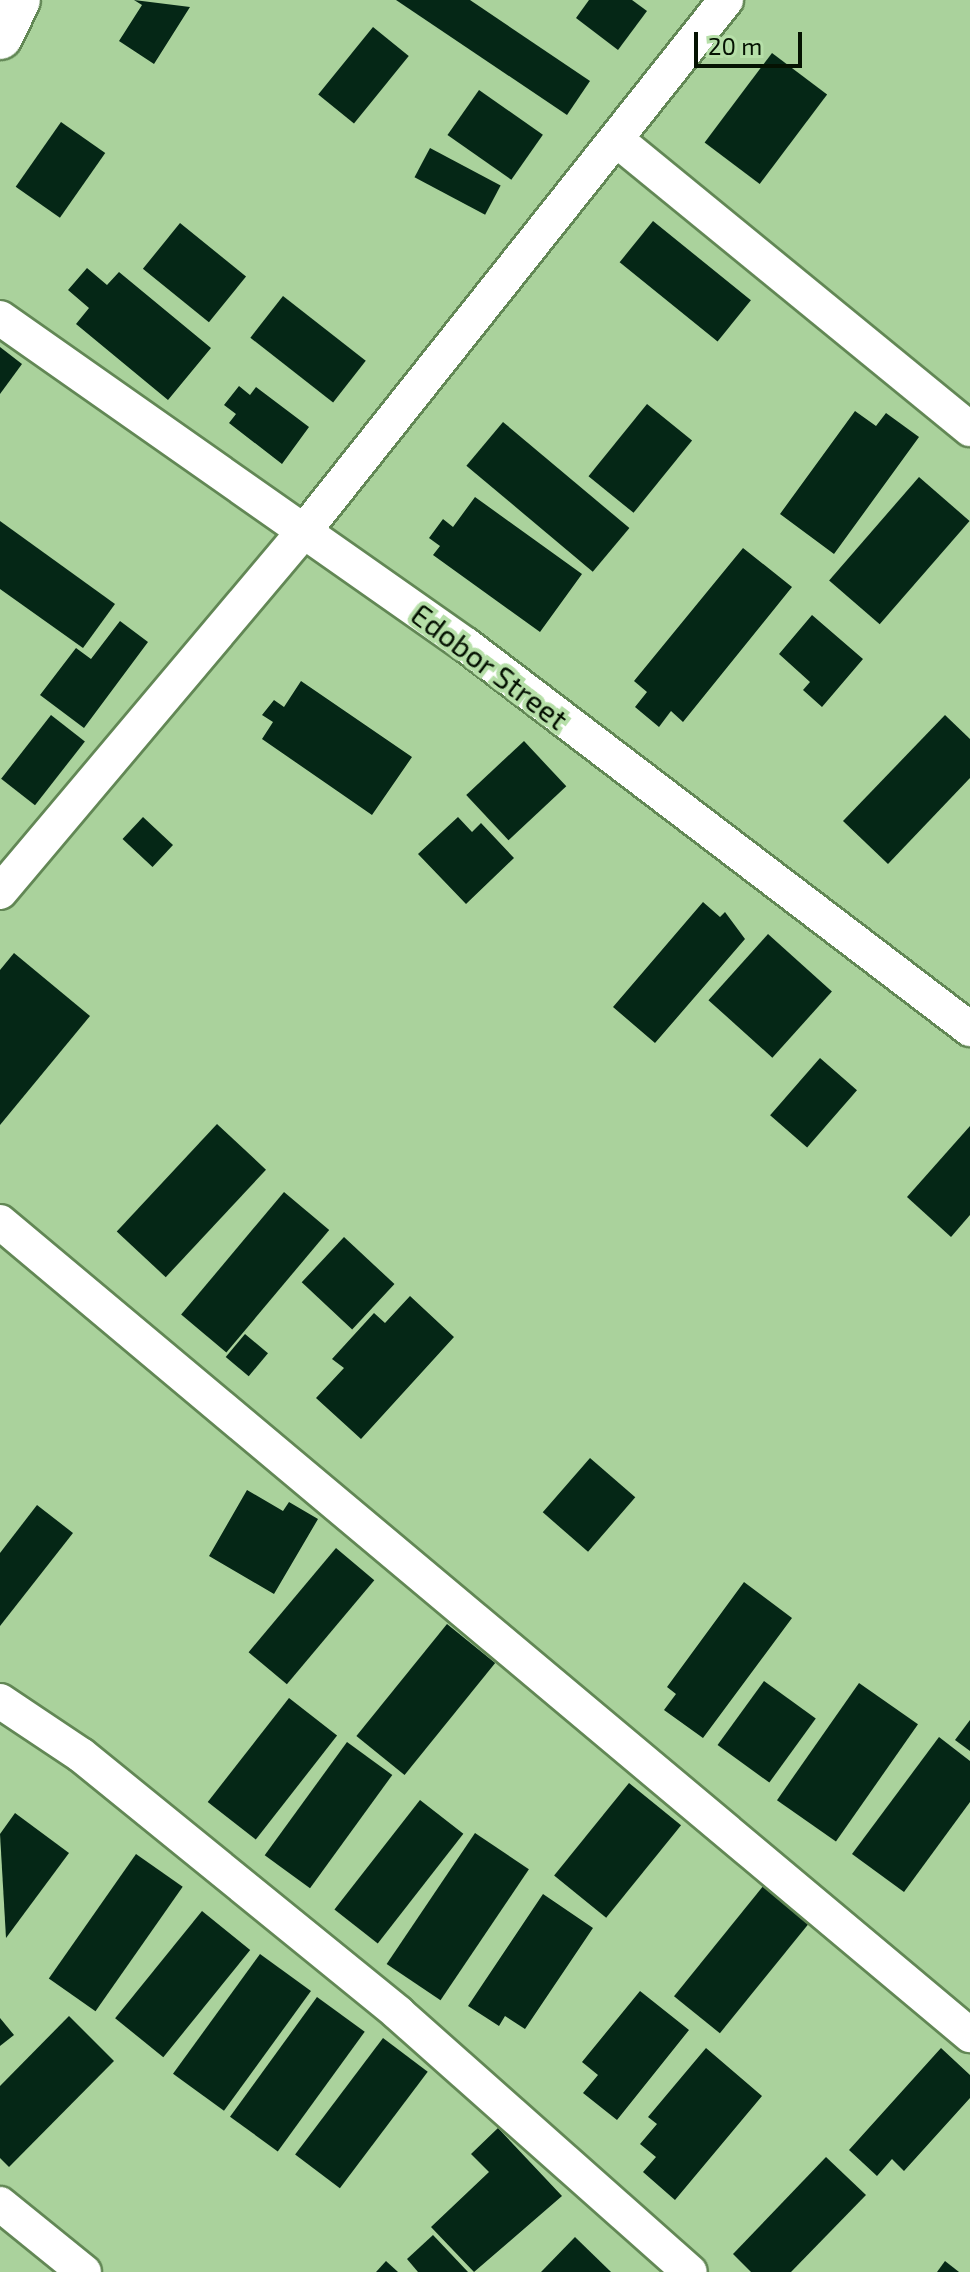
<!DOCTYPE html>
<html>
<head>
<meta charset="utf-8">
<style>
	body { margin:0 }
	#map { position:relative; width:970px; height:2272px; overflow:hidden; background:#aad29c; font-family:"Exo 2",sans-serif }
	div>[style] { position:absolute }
	.building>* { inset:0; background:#052716; transform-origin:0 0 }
	.roads { filter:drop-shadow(2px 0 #628755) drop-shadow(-2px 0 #628755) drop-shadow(0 2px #628755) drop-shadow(0 -2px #628755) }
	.minor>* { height:34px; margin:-17px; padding:0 17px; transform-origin:17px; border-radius:17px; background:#fff }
	.trunk>* { height:44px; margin:-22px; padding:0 22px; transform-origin:22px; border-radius:22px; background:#fff }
	span { translate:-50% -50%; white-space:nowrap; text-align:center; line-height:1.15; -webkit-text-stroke:8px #b6dfa8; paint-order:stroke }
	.street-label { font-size:30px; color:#051202 }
	.scale { position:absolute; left:694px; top:32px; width:108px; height:36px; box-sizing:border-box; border:4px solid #051202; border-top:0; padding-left:10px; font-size:24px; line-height:28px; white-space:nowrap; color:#051202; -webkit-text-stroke:6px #b6dfa8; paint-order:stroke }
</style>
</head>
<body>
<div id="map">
	<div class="building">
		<i style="clip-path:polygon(134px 0,190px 7px,154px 64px,119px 41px,142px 5px)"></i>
		<i style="clip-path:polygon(396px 0,470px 0,590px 81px,567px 115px)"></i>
		<i style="clip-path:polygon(589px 0,632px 0,647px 11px,618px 50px,576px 18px)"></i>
		<i style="left:373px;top:27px;width:46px;height:87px;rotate:39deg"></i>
		<i style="left:772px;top:53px;width:69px;height:112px;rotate:37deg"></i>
		<i style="left:479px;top:90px;width:78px;height:55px;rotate:35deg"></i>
		<i style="left:61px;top:122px;width:54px;height:79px;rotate:35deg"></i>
		<i style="left:430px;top:148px;width:80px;height:33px;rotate:28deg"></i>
		<i style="left:653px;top:221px;width:126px;height:53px;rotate:39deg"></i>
		<i style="left:180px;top:223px;width:85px;height:59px;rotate:39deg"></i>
		<i style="clip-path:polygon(87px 268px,107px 285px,119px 272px,211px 348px,168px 400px,76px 324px,89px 308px,68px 290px)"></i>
		<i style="left:283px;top:296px;width:105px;height:53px;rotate:38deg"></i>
		<i style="clip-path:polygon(0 347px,22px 364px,0 394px)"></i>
		<i style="clip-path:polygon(239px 386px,250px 395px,256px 387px,309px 427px,282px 464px,229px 423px,236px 414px,224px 405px)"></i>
		<i style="left:647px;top:404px;width:58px;height:93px;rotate:39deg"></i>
		<i style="clip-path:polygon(855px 411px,876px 426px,886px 413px,919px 437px,834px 554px,780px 514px)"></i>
		<i style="left:503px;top:422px;width:165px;height:57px;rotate:40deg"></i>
		<i style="left:919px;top:477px;width:67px;height:137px;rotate:41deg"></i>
		<i style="clip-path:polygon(475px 497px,582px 574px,540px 632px,433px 555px,440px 546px,429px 538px,443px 519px,453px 527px)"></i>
		<i style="clip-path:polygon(0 521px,115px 604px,83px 648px,0 589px)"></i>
		<i style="clip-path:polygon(743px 548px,792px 587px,683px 722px,671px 711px,659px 727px,635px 707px,647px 692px,634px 681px)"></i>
		<i style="clip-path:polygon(812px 615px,863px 659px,822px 707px,803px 690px,810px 682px,779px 654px)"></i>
		<i style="clip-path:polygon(120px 621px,148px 642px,84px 728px,40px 695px,76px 648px,91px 659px)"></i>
		<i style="clip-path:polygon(301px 681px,412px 757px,372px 815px,262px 739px,273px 722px,262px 715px,274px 700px,284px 707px)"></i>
		<i style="left:51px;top:715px;width:43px;height:81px;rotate:38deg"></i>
		<i style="clip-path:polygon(945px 715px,970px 739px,970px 778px,888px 864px,843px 821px)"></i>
		<i style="left:524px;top:741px;width:62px;height:79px;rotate:47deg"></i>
		<i style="left:143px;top:817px;width:41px;height:30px;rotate:43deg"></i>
		<i style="clip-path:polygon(458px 817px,472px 832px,481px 823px,514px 858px,466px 904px,418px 854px)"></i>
		<i style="clip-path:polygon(703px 902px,720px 917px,725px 912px,745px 939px,655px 1043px,613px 1007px)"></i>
		<i style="left:768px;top:934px;width:86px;height:89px;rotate:42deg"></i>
		<i style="clip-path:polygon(14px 953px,90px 1016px,0 1125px,0 970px)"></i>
		<i style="left:820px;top:1058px;width:49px;height:76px;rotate:41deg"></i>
		<i style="left:217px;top:1124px;width:67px;height:147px;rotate:43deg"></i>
		<i style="clip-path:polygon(970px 1126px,970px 1215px,951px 1237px,907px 1197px)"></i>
		<i style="left:284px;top:1192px;width:59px;height:160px;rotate:40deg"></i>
		<i style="left:344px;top:1237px;width:69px;height:62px;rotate:43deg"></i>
		<i style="clip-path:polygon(410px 1296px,454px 1337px,361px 1439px,316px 1398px,344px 1368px,332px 1359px,374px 1313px,385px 1323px)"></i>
		<i style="left:245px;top:1334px;width:30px;height:30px;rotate:40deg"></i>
		<i style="left:590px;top:1458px;width:60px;height:72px;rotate:41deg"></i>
		<i style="clip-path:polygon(247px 1490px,283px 1511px,289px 1502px,318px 1519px,274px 1594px,209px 1556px)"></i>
		<i style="clip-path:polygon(37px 1505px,73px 1533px,0 1626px,0 1553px)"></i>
		<i style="left:336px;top:1548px;width:50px;height:136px;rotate:40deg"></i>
		<i style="clip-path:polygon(744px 1582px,792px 1618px,703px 1738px,664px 1710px,676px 1694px,667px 1687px)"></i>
		<i style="left:447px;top:1624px;width:62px;height:144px;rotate:39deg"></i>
		<i style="left:764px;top:1681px;width:64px;height:79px;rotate:36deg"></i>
		<i style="left:859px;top:1683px;width:72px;height:143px;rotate:35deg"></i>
		<i style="left:289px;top:1698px;width:61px;height:132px;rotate:38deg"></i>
		<i style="clip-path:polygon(970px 1720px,970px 1751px,955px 1740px)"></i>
		<i style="clip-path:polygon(939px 1737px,970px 1761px,970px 1802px,904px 1892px,852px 1854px)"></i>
		<i style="left:347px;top:1742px;width:56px;height:140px;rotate:36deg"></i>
		<i style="left:629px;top:1783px;width:67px;height:119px;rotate:39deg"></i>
		<i style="left:420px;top:1800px;width:55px;height:139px;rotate:38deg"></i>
		<i style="clip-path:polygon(15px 1813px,69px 1853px,6px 1938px,0 1834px)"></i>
		<i style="left:475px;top:1833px;width:65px;height:158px;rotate:34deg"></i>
		<i style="left:136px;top:1854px;width:57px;height:152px;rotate:35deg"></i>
		<i style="left:764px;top:1885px;width:59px;height:143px;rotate:39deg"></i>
		<i style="clip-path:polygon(543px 1894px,593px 1928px,525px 2029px,505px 2016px,499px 2026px,468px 2006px)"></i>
		<i style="left:202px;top:1911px;width:62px;height:138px;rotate:39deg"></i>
		<i style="left:260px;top:1954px;width:63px;height:148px;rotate:36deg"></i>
		<i style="clip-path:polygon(640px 1991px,689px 2030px,617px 2120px,583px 2093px,598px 2075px,582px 2062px)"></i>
		<i style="left:317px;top:1997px;width:59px;height:148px;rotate:36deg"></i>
		<i style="clip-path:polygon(69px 2016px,114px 2061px,9px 2167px,0 2158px,0 2086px)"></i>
		<i style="clip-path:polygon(0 2018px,14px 2035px,0 2046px)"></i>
		<i style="left:383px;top:2038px;width:56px;height:146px;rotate:37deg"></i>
		<i style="clip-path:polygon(706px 2048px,762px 2096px,675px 2200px,643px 2172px,656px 2157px,640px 2144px,657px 2124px,648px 2117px)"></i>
		<i style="clip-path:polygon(941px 2048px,970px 2075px,970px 2098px,904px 2171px,892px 2159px,877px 2176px,849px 2150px)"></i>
		<i style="clip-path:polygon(498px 2128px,562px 2196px,474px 2272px,431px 2227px,489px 2172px,471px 2154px)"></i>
		<i style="clip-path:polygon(826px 2157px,866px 2195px,791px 2272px,751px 2272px,733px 2254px)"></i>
		<i style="clip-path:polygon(433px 2235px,468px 2272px,418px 2272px,407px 2259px)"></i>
		<i style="clip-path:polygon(575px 2237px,611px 2272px,541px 2272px)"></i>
		<i style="clip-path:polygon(386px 2261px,398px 2272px,376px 2272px)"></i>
		<i style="clip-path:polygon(945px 2261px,959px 2272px,937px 2272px)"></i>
	</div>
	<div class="roads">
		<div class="minor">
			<i style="left:618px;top:141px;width:455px;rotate:39.3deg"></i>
			<i style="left:0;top:318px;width:569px;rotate:35.06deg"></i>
			<i style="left:466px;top:645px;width:634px;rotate:37.3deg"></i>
			<i style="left:0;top:892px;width:473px;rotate:-49.9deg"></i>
			<i style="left:305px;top:530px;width:677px;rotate:-51.54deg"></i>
			<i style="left:0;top:1222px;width:1266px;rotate:39.97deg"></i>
			<i style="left:0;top:1701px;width:97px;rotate:33.7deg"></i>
			<i style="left:81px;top:1755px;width:409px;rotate:39.1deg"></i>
			<i style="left:398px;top:2013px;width:390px;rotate:41.6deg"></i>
			<i style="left:0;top:2204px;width:108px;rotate:39deg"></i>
		</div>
		<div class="trunk">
			<i style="left:0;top:37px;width:41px;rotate:-64.1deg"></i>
		</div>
	</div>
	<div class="street-label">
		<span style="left:490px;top:666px;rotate:37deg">Edobor Street</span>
	</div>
	<div class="scale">20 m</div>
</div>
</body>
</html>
